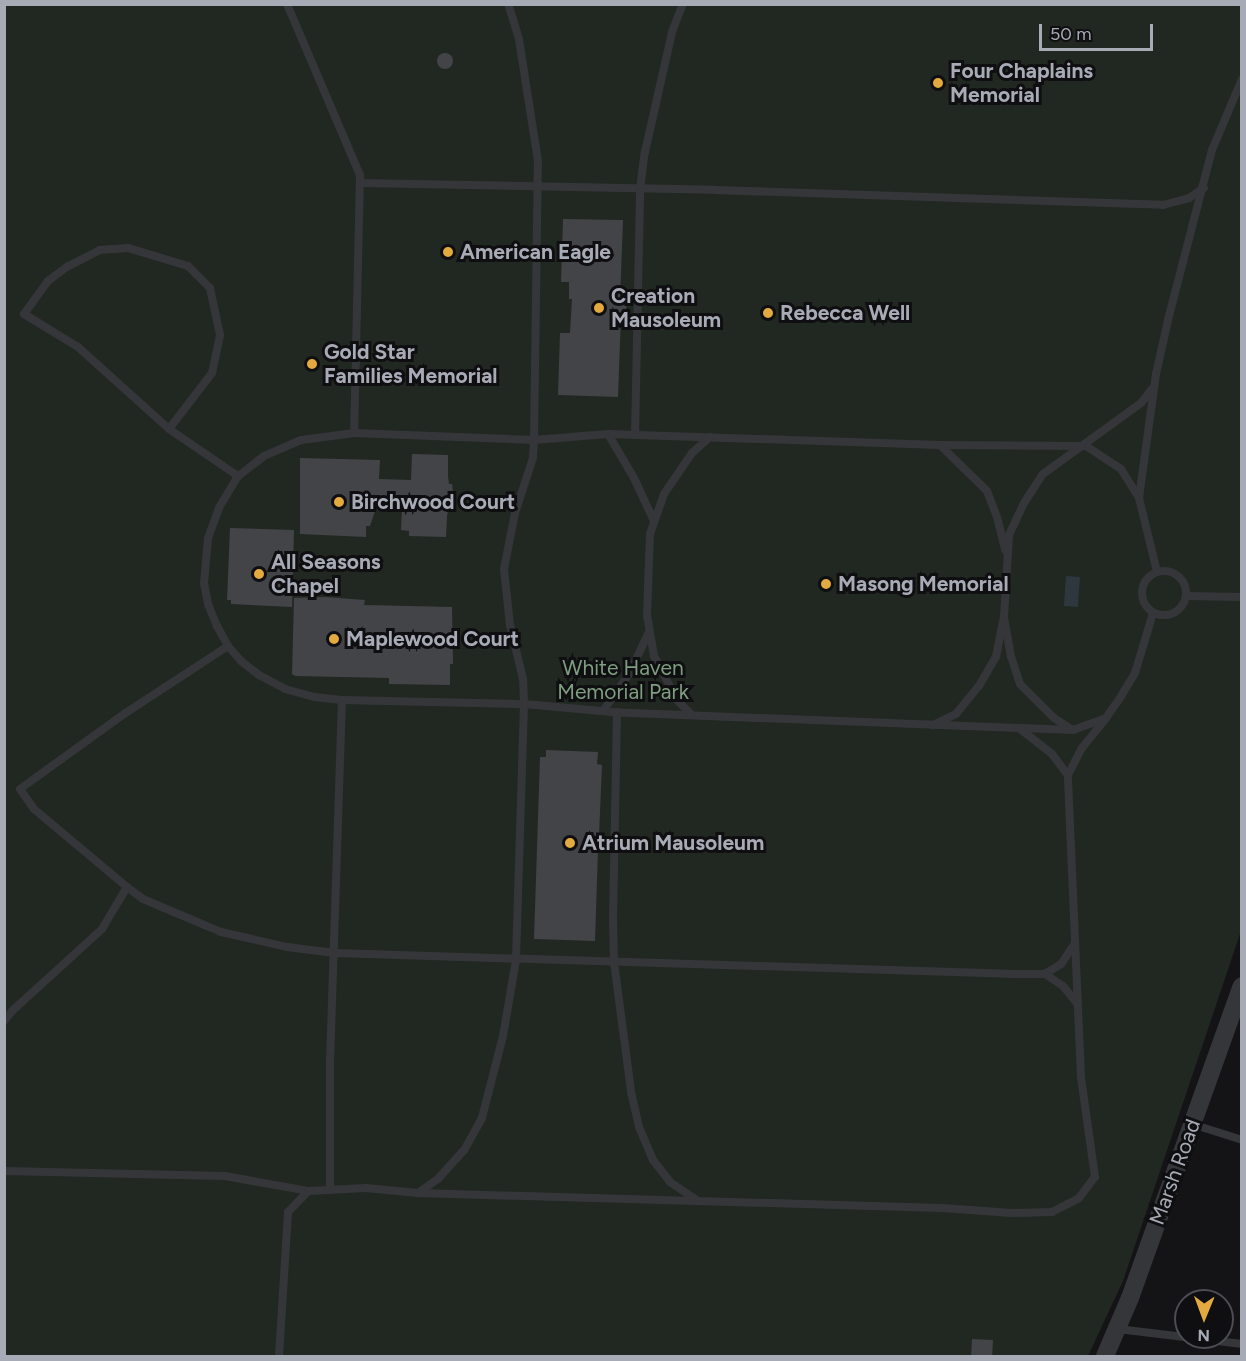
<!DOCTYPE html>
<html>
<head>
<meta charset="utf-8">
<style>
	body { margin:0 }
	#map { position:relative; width:1246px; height:1361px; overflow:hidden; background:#141416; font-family:Figtree,sans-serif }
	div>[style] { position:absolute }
	.green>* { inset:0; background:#212821 }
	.water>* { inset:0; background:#2e373d; transform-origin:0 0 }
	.building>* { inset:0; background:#434448; transform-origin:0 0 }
	.round { border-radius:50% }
	.service>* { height:8px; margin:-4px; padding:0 4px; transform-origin:4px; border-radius:4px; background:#35363a }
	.service>.ring { margin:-4px; padding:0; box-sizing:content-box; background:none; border:8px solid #35363a; border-radius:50% }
	.tertiary>* { height:18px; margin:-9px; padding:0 9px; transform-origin:9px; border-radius:9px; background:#35363a }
	.dots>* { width:16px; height:16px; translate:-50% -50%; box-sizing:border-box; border:3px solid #0f0f11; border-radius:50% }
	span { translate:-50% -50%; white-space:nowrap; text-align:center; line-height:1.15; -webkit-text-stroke:6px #0f0f11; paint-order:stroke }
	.poi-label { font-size:21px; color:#a7abb5; font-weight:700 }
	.left { translate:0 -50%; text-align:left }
	.park-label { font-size:21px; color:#7f9e81 }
	.street-label { font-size:21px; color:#a7abb5 }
	.frame { position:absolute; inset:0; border:6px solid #a7abb5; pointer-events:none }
	.north { position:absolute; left:1174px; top:1289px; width:60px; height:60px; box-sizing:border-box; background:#0f0f11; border:2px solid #4c4d53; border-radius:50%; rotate:181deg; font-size:16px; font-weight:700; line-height:24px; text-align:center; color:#a7abb5 }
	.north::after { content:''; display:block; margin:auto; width:21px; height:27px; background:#e3ab3f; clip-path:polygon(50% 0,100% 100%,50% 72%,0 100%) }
	.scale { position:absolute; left:1039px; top:24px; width:114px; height:27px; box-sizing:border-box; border:3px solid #a7abb5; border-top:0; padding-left:8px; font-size:18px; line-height:21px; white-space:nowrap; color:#a7abb5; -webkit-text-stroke:4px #0f0f11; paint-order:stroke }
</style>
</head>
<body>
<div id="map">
	<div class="green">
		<i style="clip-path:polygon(5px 5px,1241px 5px,1241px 931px,1123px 1281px,1088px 1356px,5px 1356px)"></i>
	</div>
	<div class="water">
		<i style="left:1066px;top:576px;width:14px;height:30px;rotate:4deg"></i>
	</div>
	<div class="building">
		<i class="round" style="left:437px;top:53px;width:16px;height:16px"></i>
		<i style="clip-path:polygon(563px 219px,623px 220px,620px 301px,627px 301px,626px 316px,621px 316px,618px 397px,558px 395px,560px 333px,570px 333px,572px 299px,569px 299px,569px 282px,561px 282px)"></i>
		<i style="clip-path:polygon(412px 454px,448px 455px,448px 476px,449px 484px,452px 484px,453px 492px,452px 508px,449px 507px,447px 516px,446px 537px,409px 536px,409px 531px,401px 530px,402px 509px,376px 508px,370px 526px,366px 526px,366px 537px,300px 534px,300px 458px,380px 460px,379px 479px,411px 480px)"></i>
		<i style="clip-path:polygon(230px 528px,294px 530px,292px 607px,231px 604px,231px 600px,227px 600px)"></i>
		<i style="clip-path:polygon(325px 597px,365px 600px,364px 605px,452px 607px,453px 664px,450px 664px,450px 685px,389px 684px,389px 678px,295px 676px,292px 674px,294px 598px)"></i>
		<i style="clip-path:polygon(546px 750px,598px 752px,597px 764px,602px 765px,599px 836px,604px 836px,603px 849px,598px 849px,595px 941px,534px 939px,540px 757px,546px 757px)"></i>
		<i style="left:972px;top:1339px;width:21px;height:17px;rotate:3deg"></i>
	</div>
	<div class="service">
		<i style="left:287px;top:4px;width:186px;rotate:66.9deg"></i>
		<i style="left:360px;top:175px;width:258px;rotate:91.3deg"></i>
		<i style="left:354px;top:433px;width:53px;rotate:172.5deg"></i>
		<i style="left:301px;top:440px;width:40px;rotate:156.6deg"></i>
		<i style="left:264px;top:456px;width:33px;rotate:142deg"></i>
		<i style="left:238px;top:476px;width:37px;rotate:121deg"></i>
		<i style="left:219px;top:508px;width:33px;rotate:110deg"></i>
		<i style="left:208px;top:539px;width:44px;rotate:95.2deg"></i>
		<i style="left:204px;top:583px;width:21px;rotate:79deg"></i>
		<i style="left:208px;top:604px;width:24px;rotate:68deg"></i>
		<i style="left:217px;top:626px;width:23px;rotate:61deg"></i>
		<i style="left:228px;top:646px;width:20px;rotate:49deg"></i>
		<i style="left:241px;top:661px;width:23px;rotate:38deg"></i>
		<i style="left:259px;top:675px;width:30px;rotate:28deg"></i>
		<i style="left:285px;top:689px;width:30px;rotate:15deg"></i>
		<i style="left:314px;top:697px;width:28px;rotate:6deg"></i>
		<i style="left:342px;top:700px;width:359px;rotate:91.9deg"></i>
		<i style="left:330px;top:1059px;width:131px;rotate:90deg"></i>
		<i style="left:361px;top:183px;width:354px;rotate:1.1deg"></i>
		<i style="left:715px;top:190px;width:448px;rotate:1.9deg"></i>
		<i style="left:1163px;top:205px;width:27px;rotate:-15deg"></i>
		<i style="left:1189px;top:198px;width:18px;rotate:-34deg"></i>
		<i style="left:169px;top:429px;width:71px;rotate:-52.5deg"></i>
		<i style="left:212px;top:373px;width:39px;rotate:-78deg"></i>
		<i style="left:220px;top:335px;width:48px;rotate:-102deg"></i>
		<i style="left:210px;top:288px;width:31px;rotate:-135deg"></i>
		<i style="left:188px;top:266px;width:63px;rotate:-163.3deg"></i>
		<i style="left:128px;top:248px;width:28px;rotate:176deg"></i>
		<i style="left:100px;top:250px;width:36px;rotate:153deg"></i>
		<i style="left:68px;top:266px;width:25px;rotate:143deg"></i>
		<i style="left:48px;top:281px;width:41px;rotate:126deg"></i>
		<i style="left:24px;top:314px;width:63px;rotate:31.4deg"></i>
		<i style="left:78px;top:347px;width:122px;rotate:42deg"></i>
		<i style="left:169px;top:429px;width:83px;rotate:34.3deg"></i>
		<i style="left:354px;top:433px;width:180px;rotate:2.2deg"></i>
		<i style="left:534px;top:440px;width:279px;rotate:-89.2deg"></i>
		<i style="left:538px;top:161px;width:123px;rotate:-98.9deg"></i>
		<i style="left:519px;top:39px;width:37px;rotate:-107deg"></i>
		<i style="left:608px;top:434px;width:51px;rotate:59.4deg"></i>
		<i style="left:634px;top:478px;width:47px;rotate:65.1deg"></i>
		<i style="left:635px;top:435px;width:245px;rotate:-88.8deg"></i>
		<i style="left:640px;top:190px;width:38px;rotate:-83deg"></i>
		<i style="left:645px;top:152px;width:123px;rotate:-77.3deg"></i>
		<i style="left:672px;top:32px;width:30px;rotate:-69deg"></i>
		<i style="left:940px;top:445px;width:66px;rotate:44.4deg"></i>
		<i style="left:987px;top:491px;width:28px;rotate:69deg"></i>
		<i style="left:997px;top:517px;width:34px;rotate:76deg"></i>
		<i style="left:1139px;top:498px;width:125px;rotate:-82.2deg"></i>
		<i style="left:1156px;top:374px;width:59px;rotate:-77.4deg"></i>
		<i style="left:1169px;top:316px;width:171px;rotate:-75.5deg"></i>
		<i style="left:1212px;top:150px;width:77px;rotate:-67.1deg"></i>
		<i class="ring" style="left:1142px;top:571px;width:36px;height:36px"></i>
		<i style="left:1186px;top:596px;width:56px;rotate:1deg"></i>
		<i style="left:1153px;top:613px;width:63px;rotate:106.7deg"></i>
		<i style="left:1135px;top:673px;width:29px;rotate:121deg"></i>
		<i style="left:1120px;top:698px;width:24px;rotate:125deg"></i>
		<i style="left:1106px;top:718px;width:35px;rotate:160deg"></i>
		<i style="left:1073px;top:730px;width:461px;rotate:-177.8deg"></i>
		<i style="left:612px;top:712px;width:88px;rotate:-174.8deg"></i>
		<i style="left:524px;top:704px;width:25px;rotate:-92deg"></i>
		<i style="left:523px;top:679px;width:56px;rotate:-103.5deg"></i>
		<i style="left:510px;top:625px;width:56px;rotate:-96.1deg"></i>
		<i style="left:504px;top:569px;width:57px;rotate:-78.9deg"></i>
		<i style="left:515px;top:513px;width:58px;rotate:-71.9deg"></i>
		<i style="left:533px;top:458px;width:18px;rotate:-87deg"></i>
		<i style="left:534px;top:440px;width:74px;rotate:-4.6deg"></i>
		<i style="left:608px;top:434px;width:332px;rotate:1.9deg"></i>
		<i style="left:940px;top:445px;width:146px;rotate:0.4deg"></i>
		<i style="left:1086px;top:446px;width:42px;rotate:33.3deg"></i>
		<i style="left:1121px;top:469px;width:34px;rotate:58deg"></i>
		<i style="left:1139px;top:498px;width:76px;rotate:76.3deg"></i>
		<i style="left:228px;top:646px;width:124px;rotate:146.8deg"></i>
		<i style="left:124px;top:714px;width:128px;rotate:144.2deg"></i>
		<i style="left:20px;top:789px;width:24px;rotate:55deg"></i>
		<i style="left:34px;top:809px;width:121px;rotate:40deg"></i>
		<i style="left:127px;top:887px;width:20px;rotate:37deg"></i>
		<i style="left:143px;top:899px;width:85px;rotate:22.9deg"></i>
		<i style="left:221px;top:932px;width:68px;rotate:12.8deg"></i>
		<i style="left:287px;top:947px;width:48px;rotate:7.1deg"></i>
		<i style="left:335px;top:953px;width:682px;rotate:1.76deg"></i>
		<i style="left:1017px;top:974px;width:28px"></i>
		<i style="left:1045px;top:974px;width:19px;rotate:-32deg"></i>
		<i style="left:1061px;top:964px;width:23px;rotate:-56deg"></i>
		<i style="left:342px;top:700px;width:182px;rotate:1.3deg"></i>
		<i style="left:524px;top:704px;width:256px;rotate:91.8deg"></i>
		<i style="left:516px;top:960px;width:77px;rotate:99.7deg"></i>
		<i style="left:503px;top:1036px;width:85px;rotate:104.4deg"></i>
		<i style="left:482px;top:1118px;width:37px;rotate:119deg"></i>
		<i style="left:464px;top:1150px;width:38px;rotate:132deg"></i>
		<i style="left:439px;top:1178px;width:26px;rotate:144deg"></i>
		<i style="left:603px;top:711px;width:45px;rotate:-54.9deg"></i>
		<i style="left:629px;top:674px;width:47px;rotate:-64.5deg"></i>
		<i style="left:617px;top:712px;width:208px;rotate:91.1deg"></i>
		<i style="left:613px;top:920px;width:42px;rotate:88.6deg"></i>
		<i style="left:614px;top:962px;width:131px;rotate:82.5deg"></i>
		<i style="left:631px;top:1092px;width:36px;rotate:77deg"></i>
		<i style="left:639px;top:1127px;width:36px;rotate:67deg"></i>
		<i style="left:653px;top:1160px;width:28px;rotate:52deg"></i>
		<i style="left:670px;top:1182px;width:34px;rotate:34deg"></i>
		<i style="left:691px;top:714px;width:20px;rotate:-135deg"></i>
		<i style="left:677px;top:700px;width:50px;rotate:-117.6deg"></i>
		<i style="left:654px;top:656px;width:42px;rotate:-99.7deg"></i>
		<i style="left:647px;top:615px;width:81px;rotate:-87.9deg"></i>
		<i style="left:650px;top:534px;width:42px;rotate:-70.7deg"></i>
		<i style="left:664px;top:494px;width:50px;rotate:-55.7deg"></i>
		<i style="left:692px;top:453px;width:24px;rotate:-42deg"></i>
		<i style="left:933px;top:725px;width:25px;rotate:-26deg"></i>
		<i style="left:956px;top:714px;width:36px;rotate:-51deg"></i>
		<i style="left:979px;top:686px;width:34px;rotate:-60deg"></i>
		<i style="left:996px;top:657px;width:37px;rotate:-79deg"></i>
		<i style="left:1019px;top:728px;width:42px;rotate:38.2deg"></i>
		<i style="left:1052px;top:754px;width:26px;rotate:53deg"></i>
		<i style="left:1071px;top:729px;width:20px;rotate:-147deg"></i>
		<i style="left:1054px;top:718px;width:48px;rotate:-135deg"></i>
		<i style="left:1020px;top:684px;width:28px;rotate:-108deg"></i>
		<i style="left:1011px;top:657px;width:41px;rotate:-99.9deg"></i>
		<i style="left:1004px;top:617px;width:82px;rotate:-86.5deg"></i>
		<i style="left:1009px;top:535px;width:35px;rotate:-65deg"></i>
		<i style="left:1024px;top:503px;width:35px;rotate:-57deg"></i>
		<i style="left:1043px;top:474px;width:121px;rotate:-35.9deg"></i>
		<i style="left:1141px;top:403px;width:18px;rotate:-52deg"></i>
		<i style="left:1045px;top:974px;width:22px;rotate:34deg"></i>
		<i style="left:1063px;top:986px;width:22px;rotate:51deg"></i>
		<i style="left:4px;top:1021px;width:13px;rotate:-51deg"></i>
		<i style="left:12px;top:1011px;width:122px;rotate:-42.3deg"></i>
		<i style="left:102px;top:929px;width:49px;rotate:-59.2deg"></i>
		<i style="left:1192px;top:1124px;width:52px;rotate:17.7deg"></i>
		<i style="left:4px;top:1171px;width:221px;rotate:1.3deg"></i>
		<i style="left:225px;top:1176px;width:84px;rotate:10.2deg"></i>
		<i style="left:1118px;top:1329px;width:125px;rotate:6.9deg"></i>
		<i style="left:279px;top:1356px;width:144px;rotate:-86.4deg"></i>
		<i style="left:288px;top:1212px;width:29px;rotate:-46deg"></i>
		<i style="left:308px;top:1191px;width:58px;rotate:-3deg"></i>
		<i style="left:366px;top:1188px;width:52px;rotate:5.5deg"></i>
		<i style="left:418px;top:1193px;width:524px;rotate:1.64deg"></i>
		<i style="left:942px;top:1208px;width:70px;rotate:4.1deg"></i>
		<i style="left:1012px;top:1213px;width:40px;rotate:-1.4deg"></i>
		<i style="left:1052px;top:1212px;width:30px;rotate:-27deg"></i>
		<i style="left:1079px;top:1198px;width:26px;rotate:-53deg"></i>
		<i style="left:1095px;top:1177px;width:101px;rotate:-98deg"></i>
		<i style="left:1081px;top:1077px;width:302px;rotate:-92.5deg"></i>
		<i style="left:1068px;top:775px;width:30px;rotate:-63deg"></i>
		<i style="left:1082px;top:748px;width:38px;rotate:-51deg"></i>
	</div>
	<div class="tertiary">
		<i style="left:1105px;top:1356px;width:63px;rotate:-66.7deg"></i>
		<i style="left:1130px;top:1298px;width:331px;rotate:-70.3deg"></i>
	</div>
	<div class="dots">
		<i style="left:938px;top:83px;background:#e3ab3f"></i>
		<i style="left:448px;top:252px;background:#e3ab3f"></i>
		<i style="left:599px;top:308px;background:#e3ab3f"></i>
		<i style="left:768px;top:313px;background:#e3ab3f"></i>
		<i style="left:312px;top:364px;background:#e3ab3f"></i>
		<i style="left:339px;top:502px;background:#e3ab3f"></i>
		<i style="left:259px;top:574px;background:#e3ab3f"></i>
		<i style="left:826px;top:584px;background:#e3ab3f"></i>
		<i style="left:334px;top:639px;background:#e3ab3f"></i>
		<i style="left:570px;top:843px;background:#e3ab3f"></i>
	</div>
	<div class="poi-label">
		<span class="left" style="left:950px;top:83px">Four Chaplains<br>Memorial</span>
		<span class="left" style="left:460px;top:252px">American Eagle</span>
		<span class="left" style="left:611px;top:308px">Creation<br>Mausoleum</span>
		<span class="left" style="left:780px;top:313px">Rebecca Well</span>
		<span class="left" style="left:324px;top:364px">Gold Star<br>Families Memorial</span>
		<span class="left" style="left:351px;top:502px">Birchwood Court</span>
		<span class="left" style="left:271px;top:574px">All Seasons<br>Chapel</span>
		<span class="left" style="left:838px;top:584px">Masong Memorial</span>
		<span class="left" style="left:346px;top:639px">Maplewood Court</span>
		<span class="left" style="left:582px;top:843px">Atrium Mausoleum</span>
	</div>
	<div class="park-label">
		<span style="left:623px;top:680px">White Haven<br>Memorial Park</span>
	</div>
	<div class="street-label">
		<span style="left:1175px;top:1172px;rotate:-70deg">Marsh Road</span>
	</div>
	<div class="frame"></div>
	<div class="north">N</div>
	<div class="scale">50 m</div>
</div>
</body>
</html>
